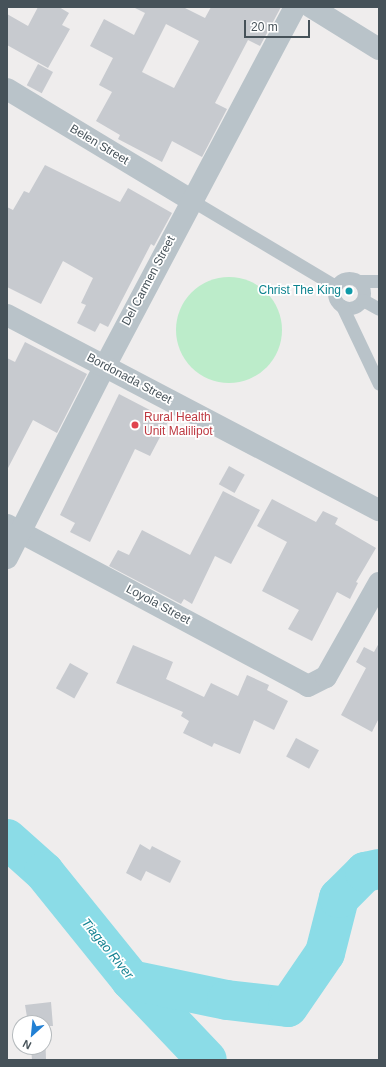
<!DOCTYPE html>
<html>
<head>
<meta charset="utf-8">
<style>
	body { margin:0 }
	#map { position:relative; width:386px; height:1067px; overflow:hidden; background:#efeded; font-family:Helvetica,sans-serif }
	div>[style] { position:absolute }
	.green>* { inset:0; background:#bcecca }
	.round { border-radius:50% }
	.river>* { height:40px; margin:-20px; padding:0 20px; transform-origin:20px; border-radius:20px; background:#8bdce7 }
	.building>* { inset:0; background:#c7cacf; transform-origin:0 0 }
	.service>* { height:13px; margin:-6.5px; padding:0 6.5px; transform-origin:6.5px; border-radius:6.5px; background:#b9c3c9 }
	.service>.ring { margin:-6.5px; padding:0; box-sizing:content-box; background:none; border:13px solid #b9c3c9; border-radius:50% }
	.minor>* { height:22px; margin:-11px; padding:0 11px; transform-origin:11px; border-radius:11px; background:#b9c3c9 }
	.tertiary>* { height:22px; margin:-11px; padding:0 11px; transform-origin:11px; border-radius:11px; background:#b9c3c9 }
	.dots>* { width:11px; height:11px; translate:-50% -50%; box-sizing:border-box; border:2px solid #fff; border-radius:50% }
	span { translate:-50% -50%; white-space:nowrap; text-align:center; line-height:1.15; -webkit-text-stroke:3.5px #fff; paint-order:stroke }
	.street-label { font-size:12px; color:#465259 }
	.culture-label { font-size:12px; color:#0d838f }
	.right { translate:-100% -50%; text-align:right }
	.health-label { font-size:12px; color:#be3a42 }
	.left { translate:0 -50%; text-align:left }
	.water-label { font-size:13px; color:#138291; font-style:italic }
	.frame { position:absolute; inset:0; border:8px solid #465259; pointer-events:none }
	.north { position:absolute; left:12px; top:1015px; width:40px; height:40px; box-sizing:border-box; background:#fff; border:1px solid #b5babd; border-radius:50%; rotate:207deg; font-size:11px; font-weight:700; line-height:16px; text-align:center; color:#465259 }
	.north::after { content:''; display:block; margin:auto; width:14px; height:18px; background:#2280d4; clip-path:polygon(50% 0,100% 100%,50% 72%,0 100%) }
	.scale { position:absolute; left:244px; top:20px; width:66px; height:18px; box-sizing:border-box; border:2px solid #465259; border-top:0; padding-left:5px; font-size:12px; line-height:14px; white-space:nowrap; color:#465259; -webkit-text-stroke:3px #fff; paint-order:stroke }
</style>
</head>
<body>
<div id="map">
	<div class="green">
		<i class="round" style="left:176px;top:277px;width:106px;height:106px"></i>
	</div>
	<div class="river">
		<i style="left:7px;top:839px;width:50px;rotate:41.7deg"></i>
		<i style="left:44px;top:872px;width:139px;rotate:51.1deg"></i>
		<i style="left:131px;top:980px;width:110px;rotate:46.5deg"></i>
		<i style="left:131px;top:980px;width:98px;rotate:11.8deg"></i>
		<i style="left:227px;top:1000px;width:61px;rotate:6.5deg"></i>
		<i style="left:288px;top:1007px;width:65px;rotate:-55.6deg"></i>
		<i style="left:325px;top:953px;width:57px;rotate:-75.7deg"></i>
		<i style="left:339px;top:898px;width:37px;rotate:-45deg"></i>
		<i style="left:365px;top:872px;width:14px;rotate:-12deg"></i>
	</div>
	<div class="building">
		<i style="clip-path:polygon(38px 7px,59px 7px,69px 13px,62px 25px,70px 29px,48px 68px,7px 45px,7px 14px,28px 26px)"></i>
		<i style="clip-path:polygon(evenodd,133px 7px,183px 7px,205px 18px,211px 7px,281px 7px,260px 46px,248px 40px,215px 103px,227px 109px,202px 157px,172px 141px,162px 162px,118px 139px,120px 135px,96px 121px,112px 92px,99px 85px,113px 58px,90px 46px,104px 19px,134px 35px,145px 13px,133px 7px,166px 24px,199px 41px,174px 88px,142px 72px,166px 24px)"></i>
		<i style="left:38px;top:64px;width:17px;height:24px;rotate:28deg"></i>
		<i style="clip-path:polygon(45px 165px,120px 202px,128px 188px,172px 213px,154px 246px,151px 244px,108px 327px,100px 323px,95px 332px,77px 323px,86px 305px,81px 303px,93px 278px,63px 261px,41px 304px,7px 287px,7px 207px,13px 210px,24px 191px,29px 193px)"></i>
		<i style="clip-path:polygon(25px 342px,87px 374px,57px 433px,33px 420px,7px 470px,7px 358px,15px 362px)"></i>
		<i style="clip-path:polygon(119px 394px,169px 420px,150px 456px,135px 449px,90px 542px,70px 532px,75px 523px,60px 515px)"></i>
		<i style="left:229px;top:466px;width:18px;height:21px;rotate:29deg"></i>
		<i style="clip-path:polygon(223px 491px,260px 510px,231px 564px,215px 556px,192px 604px,184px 599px,181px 604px,109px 566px,118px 550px,129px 555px,142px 530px,190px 555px)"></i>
		<i style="clip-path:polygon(272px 499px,316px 522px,323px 511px,338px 518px,335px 524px,376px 548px,356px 582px,358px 583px,350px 599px,337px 592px,312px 641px,288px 629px,299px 610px,262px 591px,287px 542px,257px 526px)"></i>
		<i style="clip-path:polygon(379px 643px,379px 718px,372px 732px,341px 715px,366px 668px,356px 662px,364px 647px,374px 652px)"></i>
		<i style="clip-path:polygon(133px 645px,173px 662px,166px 679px,204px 697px,211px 683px,238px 696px,247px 675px,269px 685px,267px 690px,288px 701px,274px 730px,254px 720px,240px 754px,214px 743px,212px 747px,183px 733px,189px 721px,181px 716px,183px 712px,116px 683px)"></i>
		<i style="left:70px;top:663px;width:21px;height:29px;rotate:29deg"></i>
		<i style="left:296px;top:738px;width:26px;height:21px;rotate:28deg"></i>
		<i style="clip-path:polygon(140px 844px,150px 850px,152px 846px,181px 861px,170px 883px,146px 871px,141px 881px,126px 873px)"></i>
		<i style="clip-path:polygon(51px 1002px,53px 1026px,45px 1026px,46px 1060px,32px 1060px,31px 1047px,44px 1047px,44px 1023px,28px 1023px,25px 1005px)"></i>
	</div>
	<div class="service">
		<i style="left:191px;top:200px;width:168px;rotate:30.8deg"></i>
		<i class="ring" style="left:334px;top:278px;width:17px;height:17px"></i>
		<i style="left:359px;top:281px;width:20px"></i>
		<i style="left:363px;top:300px;width:18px;rotate:29deg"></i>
		<i style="left:342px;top:306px;width:86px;rotate:64.6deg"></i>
	</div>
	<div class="minor">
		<i style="left:311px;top:7px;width:80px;rotate:31.7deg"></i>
		<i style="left:7px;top:89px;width:215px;rotate:31.1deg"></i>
		<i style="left:7px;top:525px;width:341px;rotate:28.1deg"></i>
		<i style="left:308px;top:686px;width:20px;rotate:-27deg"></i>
		<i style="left:326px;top:677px;width:108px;rotate:-60.6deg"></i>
		<i style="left:7px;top:558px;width:216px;rotate:-63deg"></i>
		<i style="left:105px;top:366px;width:406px;rotate:-62.1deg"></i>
	</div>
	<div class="tertiary">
		<i style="left:7px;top:315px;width:420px;rotate:27.7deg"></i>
	</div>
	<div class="dots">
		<i style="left:349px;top:291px;background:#0f9aa8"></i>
		<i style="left:135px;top:425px;background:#e0444e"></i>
	</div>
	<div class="street-label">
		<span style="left:99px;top:145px;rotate:31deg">Belen Street</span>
		<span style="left:149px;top:281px;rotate:-62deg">Del Carmen Street</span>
		<span style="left:129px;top:379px;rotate:28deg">Bordonada Street</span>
		<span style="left:158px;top:605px;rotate:28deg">Loyola Street</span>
	</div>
	<div class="culture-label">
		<span class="right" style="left:341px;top:291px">Christ The King</span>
	</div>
	<div class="health-label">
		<span class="left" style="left:144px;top:425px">Rural Health<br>Unit Malilipot</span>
	</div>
	<div class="water-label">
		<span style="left:107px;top:949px;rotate:51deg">Tiagao River</span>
	</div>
	<div class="frame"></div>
	<div class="north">N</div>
	<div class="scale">20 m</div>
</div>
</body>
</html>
